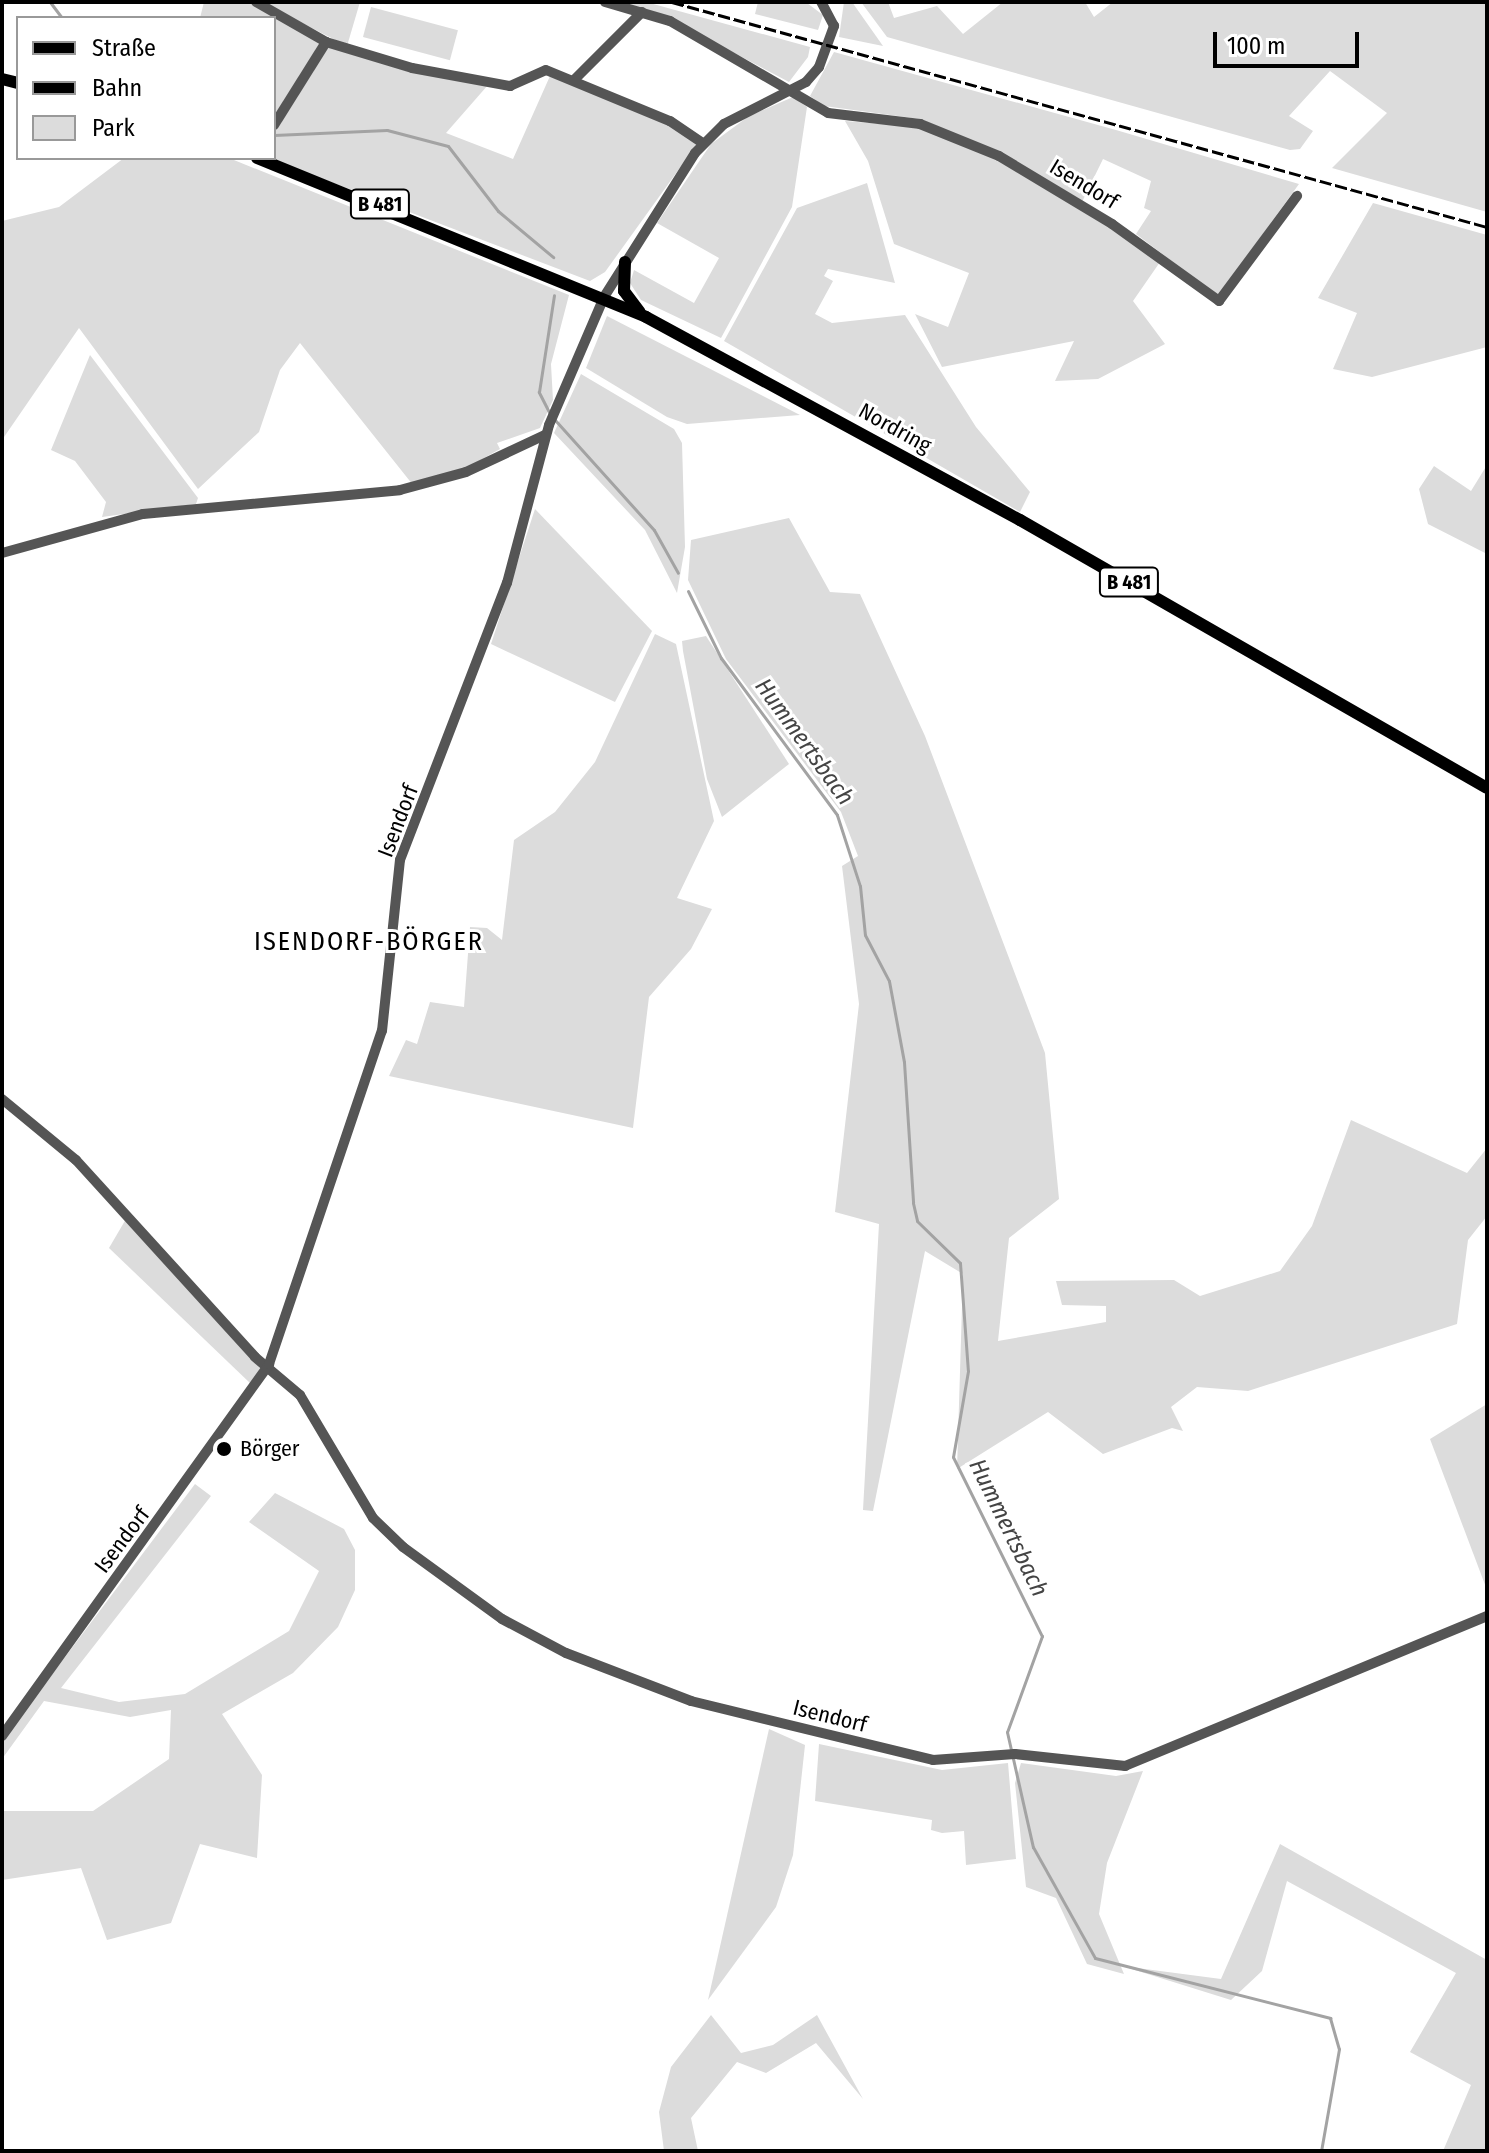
<!DOCTYPE html>
<html>
<head>
<meta charset="utf-8">
<style>
	body { margin:0 }
	#map { position:relative; width:1489px; height:2153px; overflow:hidden; background:#fff; font-family:"Fira Sans Condensed",sans-serif }
	div>[style] { position:absolute }
	.green>* { inset:0; background:#dcdcdc; transform-origin:0 0 }
	.stream>* { height:3px; margin:-1.5px; padding:0 1.5px; transform-origin:1.5px; border-radius:1.5px; background:#a3a3a3 }
	.minor>* { height:10px; margin:-5px; padding:0 5px; transform-origin:5px; border-radius:5px; background:#555 }
	.major>* { height:12px; margin:-6px; padding:0 6px; transform-origin:6px; border-radius:6px; background:#000 }
	.rail>* { height:3px; margin-top:-1.5px; transform-origin:0; background:repeating-linear-gradient(90deg,#000 0 12px,transparent 0 16px) }
	.dots>* { width:22px; height:22px; translate:-50% -50%; box-sizing:border-box; border:4px solid #fff; border-radius:50% }
	span { translate:-50% -50%; white-space:nowrap; text-align:center; line-height:1.15; -webkit-text-stroke:6px #fff; paint-order:stroke }
	.shield-label span { padding:2px 6px; background:#fff; border:2px solid; border-radius:6px; -webkit-text-stroke-width:0 }
	.shield-label { font-size:20px; color:#000; font-weight:700 }
	.street-label { font-size:22px; color:#000 }
	.poi-label { font-size:22px; color:#000 }
	.left { translate:0 -50%; text-align:left }
	.water-label { font-size:24px; color:#444; font-style:italic }
	.quarter-label { font-size:26px; color:#000; letter-spacing:2px }
	.frame { position:absolute; inset:0; border:4px solid #000; pointer-events:none }
	.legend { position:absolute; left:16px; top:16px; width:260px; height:144px; box-sizing:border-box; background:#fff; border:2px solid #999; margin:0; padding:10px 14px; list-style:none; font-size:24px; color:#000 }
	.legend li { display:flex; align-items:center; gap:16px; height:40px }
	.legend b { width:40px; border:2px solid #999 }
	.scale { position:absolute; left:1213px; top:32px; width:146px; height:36px; box-sizing:border-box; border:4px solid #000; border-top:0; padding-left:10px; font-size:24px; line-height:28px; white-space:nowrap; color:#000; -webkit-text-stroke:6px #fff; paint-order:stroke }
</style>
</head>
<body>
<div id="map">
	<div class="green">
		<i style="clip-path:polygon(204px 2px,251px 2px,322px 43px,274px 122px,274px 18px,200px 18px)"></i>
		<i style="clip-path:polygon(261px 2px,360px 2px,347px 46px)"></i>
		<i style="clip-path:polygon(612px 2px,646px 2px,810px 47px,808px 57px,789px 82px,670px 19px)"></i>
		<i style="clip-path:polygon(758px 2px,807px 3px,823px 15px,818px 30px,755px 14px)"></i>
		<i style="clip-path:polygon(844px 2px,852px 2px,883px 46px,839px 37px)"></i>
		<i style="clip-path:polygon(861px 2px,888px 2px,894px 18px,937px 6px,963px 34px,1003px 2px,1085px 2px,1094px 17px,1113px 2px,1487px 2px,1487px 212px,1332px 168px,1387px 113px,1330px 71px,1289px 116px,1313px 131px,1300px 149px,1290px 150px,887px 37px)"></i>
		<i style="left:371px;top:7px;width:90px;height:31px;rotate:15deg"></i>
		<i style="clip-path:polygon(327px 47px,488px 85px,446px 133px,513px 159px,550px 76px,668px 124px,697px 144px,605px 272px,590px 281px,268px 158px,274px 158px,274px 132px)"></i>
		<i style="clip-path:polygon(834px 52px,1116px 130px,1299px 184px,1218px 296px,1136px 234px,1151px 211px,1144px 208px,1151px 181px,1103px 159px,1082px 202px,1001px 153px,920px 119px,824px 106px,810px 96px)"></i>
		<i style="clip-path:polygon(793px 97px,807px 107px,792px 207px,721px 338px,641px 300px,630px 283px,634px 270px,694px 303px,719px 258px,657px 223px,711px 144px,749px 116px)"></i>
		<i style="clip-path:polygon(845px 121px,919px 127px,997px 159px,1109px 225px,1160px 262px,1133px 301px,1165px 344px,1098px 379px,1055px 381px,1074px 341px,942px 367px,915px 314px,948px 327px,969px 273px,894px 244px,868px 161px)"></i>
		<i style="clip-path:polygon(124px 158px,229px 158px,569px 295px,551px 364px,553px 400px,540px 428px,497px 443px,500px 449px,466px 468px,413px 485px,300px 343px,280px 370px,259px 432px,198px 489px,79px 328px,2px 440px,2px 221px,59px 207px)"></i>
		<i style="clip-path:polygon(867px 183px,895px 283px,828px 269px,824px 276px,833px 281px,815px 314px,832px 323px,905px 315px,976px 427px,1030px 492px,1020px 512px,724px 341px,797px 208px)"></i>
		<i style="clip-path:polygon(1373px 203px,1487px 235px,1487px 347px,1372px 377px,1333px 369px,1357px 313px,1318px 298px)"></i>
		<i style="clip-path:polygon(607px 316px,800px 415px,687px 424px,667px 417px,586px 368px)"></i>
		<i style="clip-path:polygon(90px 355px,198px 498px,196px 504px,102px 517px,106px 502px,75px 461px,51px 450px)"></i>
		<i style="clip-path:polygon(581px 374px,674px 429px,682px 443px,685px 547px,677px 593px,645px 530px,554px 433px)"></i>
		<i style="clip-path:polygon(1487px 465px,1487px 554px,1428px 524px,1419px 489px,1434px 466px,1471px 491px)"></i>
		<i style="clip-path:polygon(535px 509px,652px 631px,615px 702px,491px 644px)"></i>
		<i style="clip-path:polygon(789px 518px,830px 592px,860px 594px,925px 736px,1045px 1053px,1059px 1199px,1009px 1238px,998px 1341px,1106px 1322px,1106px 1306px,1062px 1305px,1056px 1281px,1174px 1280px,1200px 1296px,1280px 1271px,1312px 1226px,1351px 1120px,1467px 1173px,1487px 1148px,1487px 1216px,1468px 1240px,1457px 1324px,1248px 1391px,1197px 1387px,1171px 1407px,1183px 1431px,1172px 1428px,1103px 1454px,1048px 1412px,957px 1469px,963px 1274px,925px 1251px,873px 1511px,863px 1510px,879px 1224px,835px 1212px,859px 1004px,842px 866px,858px 856px,841px 812px,726px 659px,688px 580px,691px 540px)"></i>
		<i style="clip-path:polygon(655px 634px,676px 644px,714px 821px,677px 898px,712px 909px,691px 949px,649px 997px,633px 1128px,389px 1076px,406px 1040px,417px 1044px,430px 1002px,464px 1007px,470px 927px,487px 928px,502px 940px,514px 840px,555px 812px,595px 762px)"></i>
		<i style="clip-path:polygon(706px 636px,789px 764px,722px 817px,707px 779px,683px 651px,682px 641px)"></i>
		<i style="clip-path:polygon(126px 1219px,261px 1369px,251px 1384px,109px 1248px)"></i>
		<i style="clip-path:polygon(1487px 1404px,1487px 1590px,1430px 1439px)"></i>
		<i style="clip-path:polygon(195px 1484px,211px 1496px,61px 1688px,119px 1702px,185px 1694px,289px 1631px,319px 1571px,249px 1522px,275px 1493px,344px 1529px,355px 1550px,355px 1590px,338px 1627px,293px 1673px,222px 1714px,262px 1775px,257px 1858px,200px 1844px,171px 1923px,107px 1940px,81px 1868px,2px 1880px,2px 1811px,93px 1811px,169px 1759px,171px 1710px,130px 1717px,44px 1701px,2px 1759px,2px 1741px)"></i>
		<i style="clip-path:polygon(769px 1729px,805px 1745px,793px 1855px,776px 1907px,708px 2000px)"></i>
		<i style="clip-path:polygon(819px 1744px,942px 1770px,1008px 1763px,1016px 1859px,966px 1865px,964px 1831px,942px 1833px,931px 1830px,932px 1820px,815px 1801px)"></i>
		<i style="clip-path:polygon(1021px 1763px,1116px 1776px,1143px 1771px,1107px 1863px,1099px 1914px,1124px 1974px,1087px 1964px,1056px 1898px,1026px 1887px,1015px 1783px)"></i>
		<i style="clip-path:polygon(1280px 1844px,1487px 1960px,1487px 2151px,1443px 2151px,1471px 2085px,1410px 2052px,1456px 1973px,1287px 1881px,1262px 1971px,1231px 2000px,1122px 1966px,1221px 1979px)"></i>
		<i style="clip-path:polygon(711px 2015px,741px 2053px,773px 2045px,817px 2015px,863px 2099px,816px 2043px,766px 2073px,737px 2062px,691px 2118px,698px 2151px,664px 2151px,659px 2112px,671px 2067px)"></i>
	</div>
	<div class="stream">
		<i style="left:50px;top:2px;width:20px;rotate:53deg"></i>
		<i style="left:274px;top:135px;width:113px;rotate:-2.5deg"></i>
		<i style="left:387px;top:130px;width:63px;rotate:14.7deg"></i>
		<i style="left:448px;top:146px;width:82px;rotate:52.4deg"></i>
		<i style="left:498px;top:211px;width:72px;rotate:39.9deg"></i>
		<i style="left:550px;top:414px;width:25px;rotate:-117deg"></i>
		<i style="left:539px;top:392px;width:98px;rotate:-81.2deg"></i>
		<i style="left:555px;top:420px;width:148px;rotate:48deg"></i>
		<i style="left:654px;top:530px;width:49px;rotate:60.8deg"></i>
		<i style="left:688px;top:591px;width:75px;rotate:63.8deg"></i>
		<i style="left:721px;top:658px;width:195px;rotate:53.5deg"></i>
		<i style="left:837px;top:815px;width:75px;rotate:72.1deg"></i>
		<i style="left:860px;top:886px;width:49px;rotate:84.2deg"></i>
		<i style="left:865px;top:935px;width:52px;rotate:62.4deg"></i>
		<i style="left:889px;top:981px;width:82px;rotate:79.5deg"></i>
		<i style="left:904px;top:1062px;width:141px;rotate:86.3deg"></i>
		<i style="left:913px;top:1203px;width:18px;rotate:77deg"></i>
		<i style="left:917px;top:1221px;width:60px;rotate:44.3deg"></i>
		<i style="left:960px;top:1263px;width:108px;rotate:85.8deg"></i>
		<i style="left:968px;top:1371px;width:87px;rotate:99.9deg"></i>
		<i style="left:953px;top:1457px;width:200px;rotate:63.6deg"></i>
		<i style="left:1042px;top:1636px;width:102px;rotate:110deg"></i>
		<i style="left:1007px;top:1732px;width:118px;rotate:77.3deg"></i>
		<i style="left:1033px;top:1847px;width:127px;rotate:60.8deg"></i>
		<i style="left:1095px;top:1958px;width:243px;rotate:14.3deg"></i>
		<i style="left:1330px;top:2018px;width:32px;rotate:74deg"></i>
		<i style="left:1339px;top:2049px;width:104px;rotate:100deg"></i>
	</div>
	<div class="minor">
		<i style="left:256px;top:2px;width:81px;rotate:29.7deg"></i>
		<i style="left:326px;top:42px;width:90px;rotate:16.8deg"></i>
		<i style="left:412px;top:68px;width:100px;rotate:10.4deg"></i>
		<i style="left:510px;top:86px;width:39px;rotate:-24deg"></i>
		<i style="left:546px;top:70px;width:134px;rotate:22.4deg"></i>
		<i style="left:670px;top:121px;width:40px;rotate:34deg"></i>
		<i style="left:605px;top:2px;width:68px;rotate:16.3deg"></i>
		<i style="left:670px;top:21px;width:183px;rotate:30.2deg"></i>
		<i style="left:828px;top:113px;width:93px;rotate:6.8deg"></i>
		<i style="left:920px;top:124px;width:85px;rotate:22.1deg"></i>
		<i style="left:999px;top:156px;width:132px;rotate:31deg"></i>
		<i style="left:1112px;top:224px;width:132px;rotate:35.7deg"></i>
		<i style="left:1219px;top:301px;width:131px;rotate:-53.4deg"></i>
		<i style="left:574px;top:80px;width:96px;rotate:-45deg"></i>
		<i style="left:274px;top:125px;width:98px;rotate:-57.9deg"></i>
		<i style="left:2px;top:553px;width:146px;rotate:-15.5deg"></i>
		<i style="left:143px;top:514px;width:258px;rotate:-5.3deg"></i>
		<i style="left:400px;top:490px;width:68px;rotate:-15.3deg"></i>
		<i style="left:466px;top:472px;width:87px;rotate:-25.1deg"></i>
		<i style="left:2px;top:1099px;width:96px;rotate:39.5deg"></i>
		<i style="left:76px;top:1160px;width:266px;rotate:47.7deg"></i>
		<i style="left:255px;top:1357px;width:59px;rotate:40.2deg"></i>
		<i style="left:300px;top:1395px;width:143px;rotate:59.3deg"></i>
		<i style="left:373px;top:1518px;width:42px;rotate:44deg"></i>
		<i style="left:403px;top:1547px;width:122px;rotate:36deg"></i>
		<i style="left:502px;top:1619px;width:72px;rotate:28deg"></i>
		<i style="left:566px;top:1653px;width:134px;rotate:21deg"></i>
		<i style="left:691px;top:1701px;width:249px;rotate:13.7deg"></i>
		<i style="left:933px;top:1760px;width:82px;rotate:-4.2deg"></i>
		<i style="left:1015px;top:1754px;width:111px;rotate:6.2deg"></i>
		<i style="left:1125px;top:1766px;width:392px;rotate:-22.5deg"></i>
		<i style="left:2px;top:1736px;width:458px;rotate:-54.3deg"></i>
		<i style="left:269px;top:1364px;width:352px;rotate:-71.3deg"></i>
		<i style="left:382px;top:1031px;width:172px;rotate:-84deg"></i>
		<i style="left:400px;top:860px;width:297px;rotate:-68.9deg"></i>
		<i style="left:507px;top:583px;width:163px;rotate:-75.1deg"></i>
		<i style="left:549px;top:425px;width:139px;rotate:-66.7deg"></i>
		<i style="left:604px;top:297px;width:170px;rotate:-57.7deg"></i>
		<i style="left:695px;top:153px;width:41px;rotate:-45deg"></i>
		<i style="left:724px;top:124px;width:92px;rotate:-27.1deg"></i>
		<i style="left:806px;top:82px;width:20px;rotate:-49deg"></i>
		<i style="left:819px;top:67px;width:44px;rotate:-69.9deg"></i>
		<i style="left:834px;top:26px;width:27px;rotate:-118deg"></i>
	</div>
	<div class="major">
		<i style="left:2px;top:79px;width:16px;rotate:14deg"></i>
		<i style="left:257px;top:158px;width:420px;rotate:22.2deg"></i>
		<i style="left:646px;top:317px;width:426px;rotate:28.5deg"></i>
		<i style="left:1020px;top:520px;width:538px;rotate:29.85deg"></i>
		<i style="left:625px;top:262px;width:29px;rotate:92deg"></i>
		<i style="left:624px;top:291px;width:26px;rotate:53deg"></i>
	</div>
	<div class="rail">
		<i style="left:672px;top:2px;width:845px;rotate:15.43deg"></i>
	</div>
	<div class="dots">
		<i style="left:224px;top:1449px;background:#000"></i>
	</div>
	<div class="shield-label">
		<span style="left:380px;top:204px">B 481</span>
		<span style="left:1129px;top:582px">B 481</span>
	</div>
	<div class="street-label">
		<span style="left:1084px;top:184px;rotate:31deg">Isendorf</span>
		<span style="left:895px;top:428px;rotate:29deg">Nordring</span>
		<span style="left:398px;top:821px;rotate:-69deg">Isendorf</span>
		<span style="left:122px;top:1540px;rotate:-53deg">Isendorf</span>
		<span style="left:830px;top:1716px;rotate:14deg">Isendorf</span>
	</div>
	<div class="poi-label">
		<span class="left" style="left:240px;top:1449px">Börger</span>
	</div>
	<div class="water-label">
		<span style="left:804px;top:742px;rotate:54deg">Hummertsbach</span>
		<span style="left:1008px;top:1528px;rotate:64deg">Hummertsbach</span>
	</div>
	<div class="quarter-label">
		<span style="left:369px;top:942px">ISENDORF-BÖRGER</span>
	</div>
	<div class="frame"></div>
	<ul class="legend">
	<li><b style="height:10px;background:#000"></b>Straße</li>
	<li><b style="height:10px;background:#000"></b>Bahn</li>
	<li><b style="height:22px;background:#dcdcdc"></b>Park</li>
	</ul>
	<div class="scale">100 m</div>
</div>
</body>
</html>
